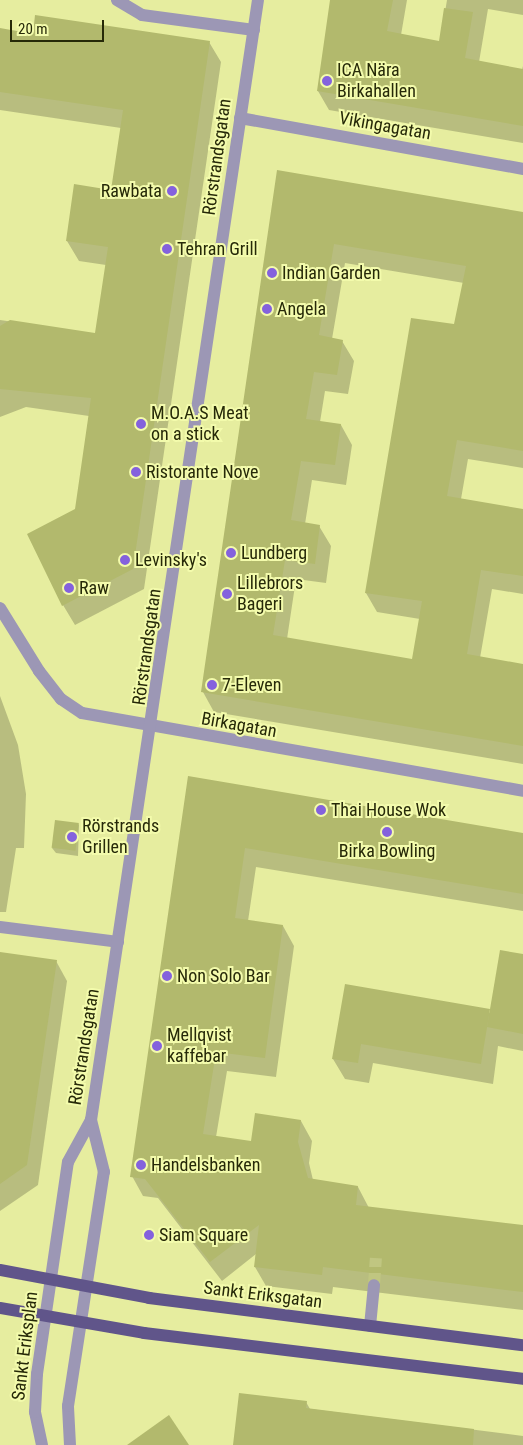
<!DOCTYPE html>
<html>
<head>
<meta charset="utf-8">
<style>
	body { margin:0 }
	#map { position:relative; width:523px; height:1445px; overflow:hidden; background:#e6ed9f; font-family:"Roboto Condensed",sans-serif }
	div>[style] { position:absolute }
	.shadow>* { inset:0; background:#0003 }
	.building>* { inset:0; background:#b2b96d; transform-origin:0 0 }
	.minor-tunnel>* { height:12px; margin-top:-6px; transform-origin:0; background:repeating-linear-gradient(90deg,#c0c681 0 12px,transparent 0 18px) }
	.minor>* { height:12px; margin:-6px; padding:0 6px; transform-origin:6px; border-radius:6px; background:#9c97b5 }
	.major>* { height:12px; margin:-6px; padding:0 6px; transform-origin:6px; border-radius:6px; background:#60558a }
	.dots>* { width:14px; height:14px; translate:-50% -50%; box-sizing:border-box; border:2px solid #f3fbac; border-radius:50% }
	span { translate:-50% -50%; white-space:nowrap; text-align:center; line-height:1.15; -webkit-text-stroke:4px #f3fbac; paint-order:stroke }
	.poi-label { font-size:18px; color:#262908 }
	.left { translate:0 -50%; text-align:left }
	.right { translate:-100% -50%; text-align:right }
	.street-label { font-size:18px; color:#262908 }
	.scale { position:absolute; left:10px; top:20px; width:94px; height:22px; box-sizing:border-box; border:2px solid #262908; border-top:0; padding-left:6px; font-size:15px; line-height:18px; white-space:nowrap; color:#262908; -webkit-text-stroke:4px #f3fbac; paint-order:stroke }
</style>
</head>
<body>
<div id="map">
	<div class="shadow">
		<i style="clip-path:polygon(331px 0,407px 0,401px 35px,440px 42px,447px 0,523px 0,523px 15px,488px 9px,479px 62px,522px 70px,523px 66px,523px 143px,329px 110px,318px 91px)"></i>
		<i style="clip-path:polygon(0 30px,209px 42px,221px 62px,144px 589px,75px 625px,63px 605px,89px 416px,26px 407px,0 417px,0 320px,96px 334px,106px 265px,79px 261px,67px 241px,112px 191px,121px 128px,0 110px)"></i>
		<i style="clip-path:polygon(evenodd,278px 172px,523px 213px,523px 468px,468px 459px,461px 499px,523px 510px,523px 594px,492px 589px,480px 658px,523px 665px,523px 764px,214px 712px,203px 692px,278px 172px,345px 263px,464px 283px,455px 326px,366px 593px,377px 612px,420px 619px,413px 660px,287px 639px,296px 579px,326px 583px,331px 546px,319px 526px,305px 524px,312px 480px,346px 485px,352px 445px,341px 425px,320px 422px,325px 391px,348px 394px,354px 361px,342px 341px,332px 339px,345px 263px)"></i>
		<i style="clip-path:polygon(0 696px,18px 745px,26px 794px,24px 848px,16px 848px,6px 912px,0 912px)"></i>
		<i style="clip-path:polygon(189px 777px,523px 834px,523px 911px,256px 867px,248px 921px,283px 926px,294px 946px,276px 1077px,227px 1071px,216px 1137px,252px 1142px,301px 1121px,312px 1141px,309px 1163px,313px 1180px,358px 1187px,369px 1208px,523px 1226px,523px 1310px,333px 1287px,332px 1294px,266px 1286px,255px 1267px,256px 1254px,222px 1281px,158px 1198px,143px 1196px,132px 1176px)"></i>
		<i style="clip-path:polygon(79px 824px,78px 856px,56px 853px,52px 848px)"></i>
		<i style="clip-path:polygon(0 953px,56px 961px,67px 981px,38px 1185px,0 1211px)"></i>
		<i style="clip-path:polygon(523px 955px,523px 1051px,498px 1046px,493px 1084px,373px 1063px,369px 1083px,345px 1079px,333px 1059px,346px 986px,491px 1013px)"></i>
		<i style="clip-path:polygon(306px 1402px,310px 1409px,523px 1436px,523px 1445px,234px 1445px)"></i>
	</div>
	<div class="building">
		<i style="clip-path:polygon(330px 0,393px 0,387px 31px,439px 41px,444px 8px,473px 12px,465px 58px,523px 69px,523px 126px,317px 91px)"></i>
		<i style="clip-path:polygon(35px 15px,210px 41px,133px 569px,62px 606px,27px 534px,75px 509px,91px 398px,0 389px,0 326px,10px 320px,95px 333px,108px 247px,66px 241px,74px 184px,111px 190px,123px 110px,0 92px,0 28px,33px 34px)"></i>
		<i style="clip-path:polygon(evenodd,277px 170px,523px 212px,523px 451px,457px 440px,447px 496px,523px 509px,523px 576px,481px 570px,467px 654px,523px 664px,523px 746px,201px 692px,277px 170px,334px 244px,466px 266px,454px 324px,411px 318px,365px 593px,422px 601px,412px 659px,273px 635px,285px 560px,315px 564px,320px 525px,291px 520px,301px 461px,335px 465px,341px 424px,306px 419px,314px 372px,337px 375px,343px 340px,319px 335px,334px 244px)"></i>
		<i style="clip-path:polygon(188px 776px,523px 833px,523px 894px,245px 848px,235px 918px,283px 925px,265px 1058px,216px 1052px,203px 1134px,251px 1141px,255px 1113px,301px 1120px,298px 1142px,308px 1178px,358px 1186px,356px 1205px,523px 1225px,523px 1292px,323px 1267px,322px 1275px,254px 1267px,259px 1225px,210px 1262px,145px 1179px,130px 1177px)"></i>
		<i style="left:55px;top:820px;width:24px;height:28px;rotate:7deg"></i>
		<i style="clip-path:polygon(500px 950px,523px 954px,523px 1034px,487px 1027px)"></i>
		<i style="clip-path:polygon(0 952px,57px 960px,27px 1165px,0 1184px)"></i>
		<i style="clip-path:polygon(345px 984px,490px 1009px,481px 1064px,361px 1044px,358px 1063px,332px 1059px)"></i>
		<i style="clip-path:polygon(239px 1393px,307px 1401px,306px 1408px,474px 1429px,473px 1445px,233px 1445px)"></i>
		<i style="clip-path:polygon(169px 1415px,189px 1445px,127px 1445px)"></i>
	</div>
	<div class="minor-tunnel">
		<i style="left:374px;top:1285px;width:27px;rotate:-86deg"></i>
	</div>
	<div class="minor">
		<i style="left:117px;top:0;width:29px;rotate:31deg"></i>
		<i style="left:142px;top:15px;width:113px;rotate:7.6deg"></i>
		<i style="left:240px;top:118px;width:288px;rotate:10.2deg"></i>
		<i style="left:0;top:608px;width:74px;rotate:58.2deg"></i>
		<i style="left:39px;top:671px;width:36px;rotate:52deg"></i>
		<i style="left:61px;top:699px;width:25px;rotate:34deg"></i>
		<i style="left:82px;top:713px;width:448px;rotate:10deg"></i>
		<i style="left:0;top:927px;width:119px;rotate:7.2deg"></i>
		<i style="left:370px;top:1326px;width:41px;rotate:-84.4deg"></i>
		<i style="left:42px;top:1445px;width:34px;rotate:-102deg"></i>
		<i style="left:35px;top:1412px;width:38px;rotate:-87deg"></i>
		<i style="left:37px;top:1374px;width:214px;rotate:-81.7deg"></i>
		<i style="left:68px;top:1162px;width:48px;rotate:-61.3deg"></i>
		<i style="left:91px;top:1120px;width:1132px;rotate:-81.52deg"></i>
		<i style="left:70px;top:1445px;width:39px;rotate:-93deg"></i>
		<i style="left:68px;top:1406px;width:237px;rotate:-81.3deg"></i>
		<i style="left:104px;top:1172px;width:54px;rotate:-104deg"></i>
	</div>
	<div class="major">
		<i style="left:0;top:1270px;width:152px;rotate:10.6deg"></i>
		<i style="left:149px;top:1298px;width:377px;rotate:7.2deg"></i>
		<i style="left:0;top:1308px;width:146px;rotate:9.8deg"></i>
		<i style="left:144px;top:1333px;width:382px;rotate:6.9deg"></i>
	</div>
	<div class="dots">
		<i style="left:327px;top:81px;background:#8462dd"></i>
		<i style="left:172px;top:191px;background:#8462dd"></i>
		<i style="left:167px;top:249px;background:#8462dd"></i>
		<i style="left:272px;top:273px;background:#8462dd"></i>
		<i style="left:267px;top:309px;background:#8462dd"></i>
		<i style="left:141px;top:424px;background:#8462dd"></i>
		<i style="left:136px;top:472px;background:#8462dd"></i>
		<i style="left:231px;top:553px;background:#8462dd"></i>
		<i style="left:125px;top:560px;background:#8462dd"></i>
		<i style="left:69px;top:588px;background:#8462dd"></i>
		<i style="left:227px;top:594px;background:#8462dd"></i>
		<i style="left:212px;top:685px;background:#8462dd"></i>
		<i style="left:321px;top:810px;background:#8462dd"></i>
		<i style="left:387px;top:832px;background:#8462dd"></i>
		<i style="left:72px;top:837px;background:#8462dd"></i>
		<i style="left:167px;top:976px;background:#8462dd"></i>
		<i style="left:157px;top:1046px;background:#8462dd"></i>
		<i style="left:141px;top:1165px;background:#8462dd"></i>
		<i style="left:149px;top:1235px;background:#8462dd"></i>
	</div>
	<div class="poi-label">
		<span class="left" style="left:337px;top:81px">ICA Nära<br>Birkahallen</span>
		<span class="right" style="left:162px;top:191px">Rawbata</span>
		<span class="left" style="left:177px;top:249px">Tehran Grill</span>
		<span class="left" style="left:282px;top:273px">Indian Garden</span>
		<span class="left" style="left:277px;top:309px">Angela</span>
		<span class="left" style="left:151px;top:424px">M.O.A.S Meat<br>on a stick</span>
		<span class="left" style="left:146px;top:472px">Ristorante Nove</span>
		<span class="left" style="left:241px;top:553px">Lundberg</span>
		<span class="left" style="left:135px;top:560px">Levinsky's</span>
		<span class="left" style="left:237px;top:594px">Lillebrors<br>Bageri</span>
		<span class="left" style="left:79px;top:588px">Raw</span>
		<span class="left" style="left:222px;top:685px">7-Eleven</span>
		<span class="left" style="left:331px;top:810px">Thai House Wok</span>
		<span class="left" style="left:82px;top:837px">Rörstrands<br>Grillen</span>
		<span style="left:387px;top:851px">Birka Bowling</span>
		<span class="left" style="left:177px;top:976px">Non Solo Bar</span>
		<span class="left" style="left:167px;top:1046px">Mellqvist<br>kaffebar</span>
		<span class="left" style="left:151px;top:1165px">Handelsbanken</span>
		<span class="left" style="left:159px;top:1235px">Siam Square</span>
	</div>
	<div class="street-label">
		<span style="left:385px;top:126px;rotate:10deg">Vikingagatan</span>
		<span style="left:217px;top:157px;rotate:-82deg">Rörstrandsgatan</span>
		<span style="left:147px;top:647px;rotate:-82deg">Rörstrandsgatan</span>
		<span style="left:239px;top:725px;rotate:10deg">Birkagatan</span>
		<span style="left:84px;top:1047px;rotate:-81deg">Rörstrandsgatan</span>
		<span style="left:263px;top:1295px;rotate:7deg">Sankt Eriksgatan</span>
		<span style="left:25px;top:1346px;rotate:-83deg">Sankt Eriksplan</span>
	</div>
	<div class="scale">20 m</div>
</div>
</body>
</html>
